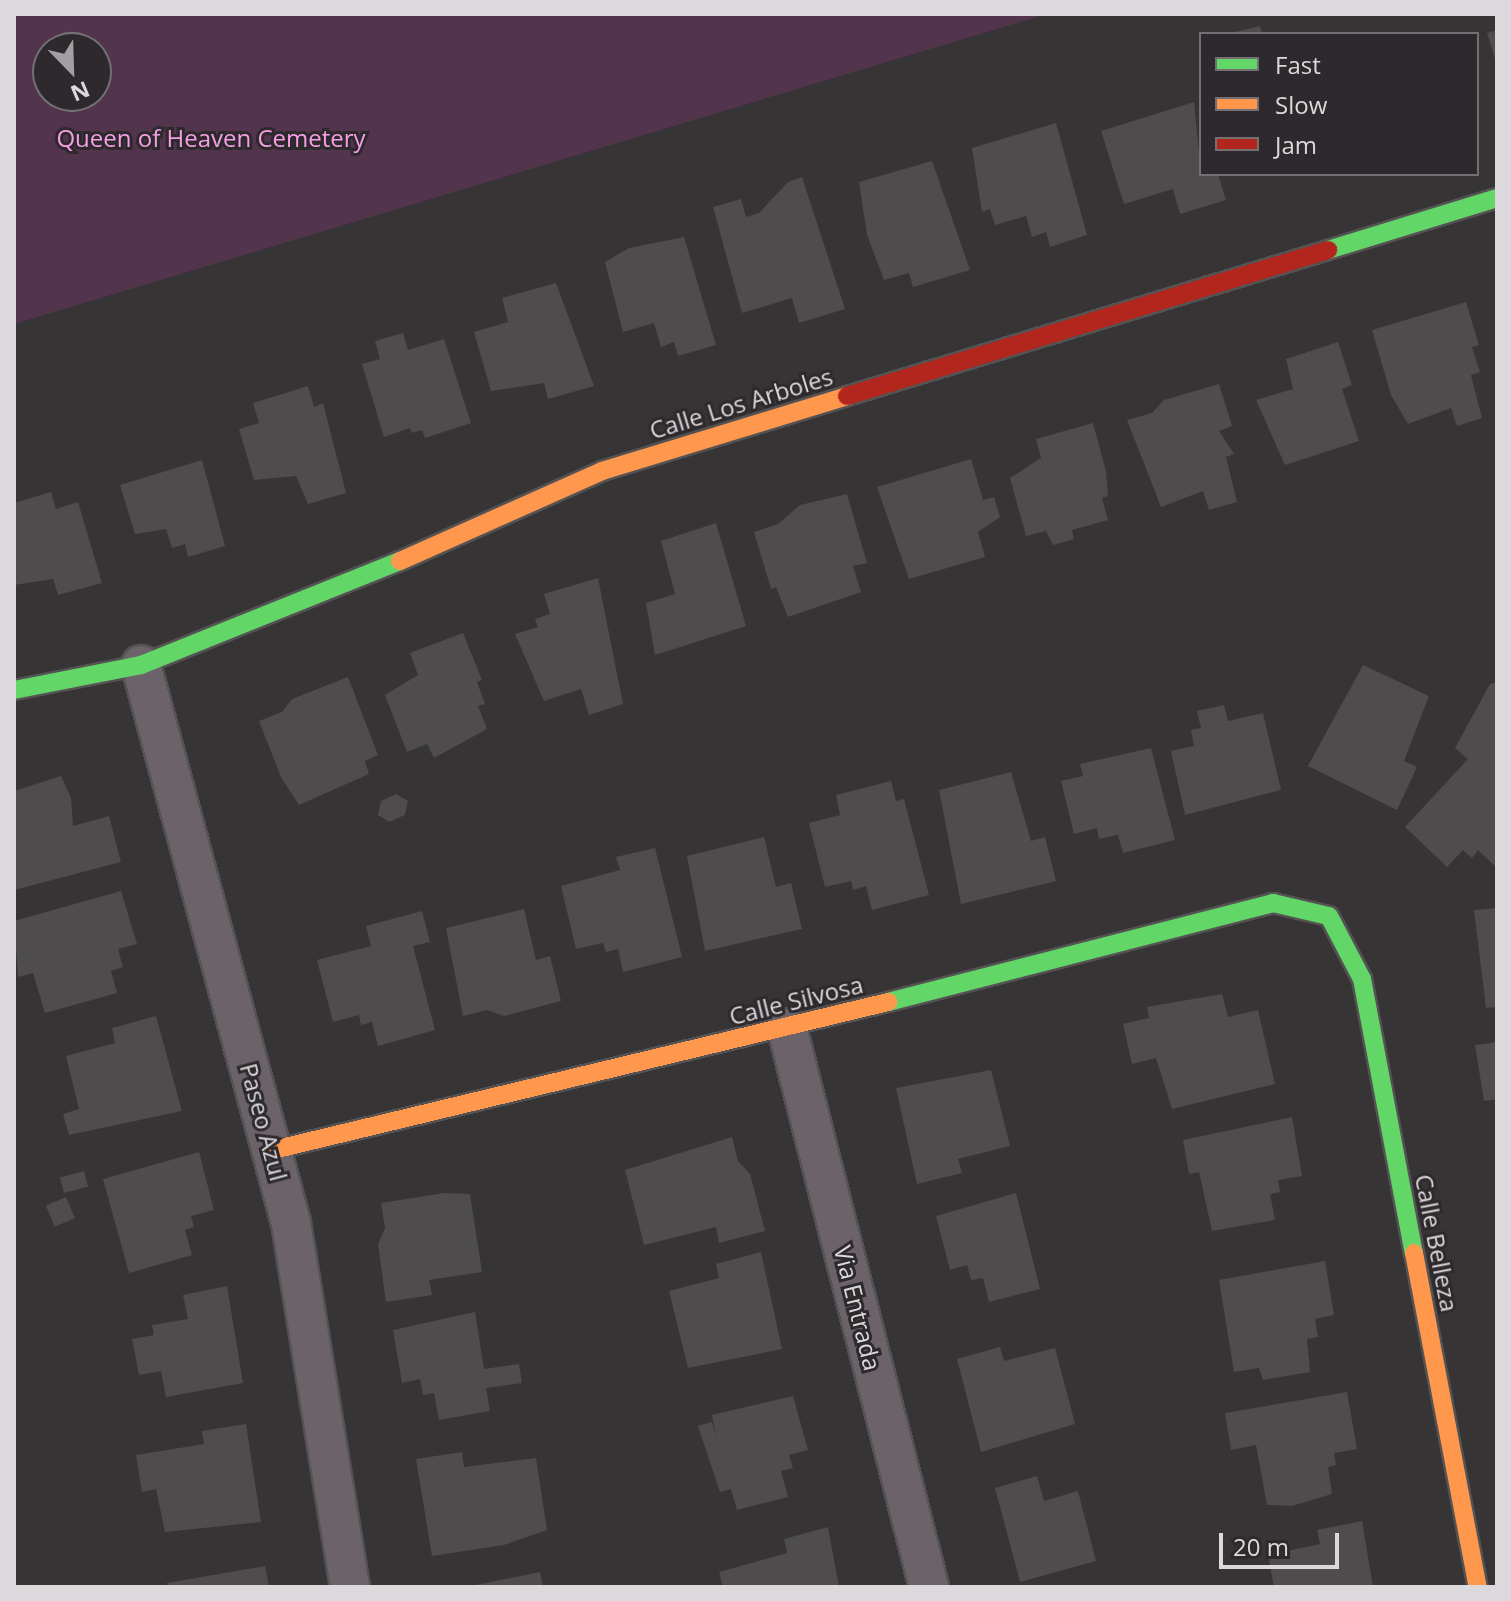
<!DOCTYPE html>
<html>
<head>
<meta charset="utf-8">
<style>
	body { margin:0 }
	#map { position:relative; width:1511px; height:1601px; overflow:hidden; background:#363435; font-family:"Open Sans",sans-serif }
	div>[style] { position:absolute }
	.green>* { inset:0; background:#52344c }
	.building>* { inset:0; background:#4e4c4d; transform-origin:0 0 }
	.roads { filter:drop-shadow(2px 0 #545253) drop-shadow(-2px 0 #545253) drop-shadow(0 2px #545253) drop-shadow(0 -2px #545253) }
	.street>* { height:38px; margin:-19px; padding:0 19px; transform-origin:19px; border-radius:19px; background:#6c636a }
	.fast>* { height:18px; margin:-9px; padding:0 9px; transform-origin:9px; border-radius:9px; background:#63d668 }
	.slow>* { height:18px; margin:-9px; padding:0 9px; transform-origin:9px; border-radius:9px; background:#ff974d }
	.jam>* { height:18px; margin:-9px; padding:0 9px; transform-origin:9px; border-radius:9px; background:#b3261e }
	span { translate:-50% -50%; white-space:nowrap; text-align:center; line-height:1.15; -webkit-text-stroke:6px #2d292c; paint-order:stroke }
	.park-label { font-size:24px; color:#f69ee6 }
	.street-label { font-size:24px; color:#dbd9db }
	.frame { position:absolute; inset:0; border:16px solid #dbd9db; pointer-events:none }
	.legend { position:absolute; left:1199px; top:32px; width:280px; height:144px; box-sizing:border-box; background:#2d292c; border:2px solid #736f72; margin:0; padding:10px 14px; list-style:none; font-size:24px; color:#dbd9db }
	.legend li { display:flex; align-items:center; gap:16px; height:40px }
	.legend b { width:40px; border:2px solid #736f72 }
	.north { position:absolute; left:32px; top:32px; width:80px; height:80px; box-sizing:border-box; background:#2d292c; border:2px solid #736f72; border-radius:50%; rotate:157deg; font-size:22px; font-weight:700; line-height:32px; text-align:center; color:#dbd9db }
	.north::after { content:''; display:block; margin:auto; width:28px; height:36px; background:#a19fa1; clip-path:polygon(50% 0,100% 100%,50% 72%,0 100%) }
	.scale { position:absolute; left:1219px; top:1533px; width:120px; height:36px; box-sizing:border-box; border:4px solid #dbd9db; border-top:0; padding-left:10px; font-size:24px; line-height:28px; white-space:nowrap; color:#dbd9db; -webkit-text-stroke:6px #2d292c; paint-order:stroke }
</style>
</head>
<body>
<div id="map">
	<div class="green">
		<i style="clip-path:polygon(evenodd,14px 14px,1047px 14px,14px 324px,14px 14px,48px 48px,96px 48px,96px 96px,48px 96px,48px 48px)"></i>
	</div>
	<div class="building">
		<i style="clip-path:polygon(1260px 26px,1262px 34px,1231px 34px,1231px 33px)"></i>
		<i style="clip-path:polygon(1497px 30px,1497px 62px,1496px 62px,1487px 33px)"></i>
		<i style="clip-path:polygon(1194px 102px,1201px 174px,1218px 174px,1226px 200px,1180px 214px,1173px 189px,1124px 204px,1101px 131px)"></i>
		<i style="clip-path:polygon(1056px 123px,1087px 235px,1050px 247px,1046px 232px,1032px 237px,1026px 216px,995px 225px,990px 209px,982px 212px,972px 148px)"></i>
		<i style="clip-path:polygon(932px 161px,970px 270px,913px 287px,909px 273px,884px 280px,867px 235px,859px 182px)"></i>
		<i style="clip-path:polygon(802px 177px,845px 309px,799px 323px,792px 298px,742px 313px,713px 207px,741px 199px,746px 217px,759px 213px,788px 182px)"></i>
		<i style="clip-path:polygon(684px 237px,716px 345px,678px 356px,674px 342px,661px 347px,654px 323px,623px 332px,605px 262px,629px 248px)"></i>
		<i style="clip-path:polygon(556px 283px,594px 386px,548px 399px,544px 383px,491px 391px,474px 332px,508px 322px,502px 298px)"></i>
		<i style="clip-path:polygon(1466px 302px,1479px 345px,1472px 347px,1480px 372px,1471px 375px,1482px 418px,1457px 426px,1451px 408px,1408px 424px,1391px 395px,1372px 330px)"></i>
		<i style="clip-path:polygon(403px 333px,408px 350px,444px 339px,471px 423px,425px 438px,422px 430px,412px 433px,410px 428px,384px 437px,362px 364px,380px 359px,375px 341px)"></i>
		<i style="clip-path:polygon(1338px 342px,1352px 385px,1342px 389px,1359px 441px,1285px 465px,1256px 400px,1293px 389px,1286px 359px)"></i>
		<i style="clip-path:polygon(1219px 384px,1232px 426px,1219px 431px,1234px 454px,1226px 457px,1237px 502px,1209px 510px,1203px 491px,1161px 507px,1127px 420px,1152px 413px,1164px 400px)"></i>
		<i style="clip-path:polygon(308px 386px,314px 407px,323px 403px,346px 493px,308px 504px,296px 476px,254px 480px,239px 429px,259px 423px,253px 403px)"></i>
		<i style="clip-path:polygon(1093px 423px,1106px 471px,1108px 496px,1102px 498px,1108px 520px,1072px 530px,1074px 539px,1053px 545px,1046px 531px,1026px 536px,1010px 478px,1041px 458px,1036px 439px)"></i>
		<i style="clip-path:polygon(971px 459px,983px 500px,994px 497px,1000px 517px,978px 532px,985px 557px,909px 579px,877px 487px)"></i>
		<i style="clip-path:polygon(202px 460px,225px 546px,188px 557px,185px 544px,172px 548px,166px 529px,135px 534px,120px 485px)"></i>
		<i style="clip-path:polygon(51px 492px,56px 509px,78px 502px,102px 583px,58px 595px,53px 579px,14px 585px,14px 503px)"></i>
		<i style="clip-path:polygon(847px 494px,867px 563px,853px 566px,861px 592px,788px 617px,776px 587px,771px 589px,754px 532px,778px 524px,800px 505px)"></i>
		<i style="clip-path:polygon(716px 523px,746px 626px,655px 655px,646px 603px,675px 594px,661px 541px)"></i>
		<i style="clip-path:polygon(598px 578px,623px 704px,589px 715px,581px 689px,544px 701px,515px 634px,538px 627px,535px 619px,550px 614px,544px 594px)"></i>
		<i style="clip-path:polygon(463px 633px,482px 680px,477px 682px,485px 704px,478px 706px,487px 729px,434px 758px,427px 744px,407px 752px,385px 695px,418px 675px,410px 653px)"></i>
		<i style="clip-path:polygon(1363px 665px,1429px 696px,1404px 761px,1417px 767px,1397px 810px,1308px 766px)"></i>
		<i style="clip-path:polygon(348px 677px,378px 755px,365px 761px,369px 774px,299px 805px,281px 777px,259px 721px,282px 712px,292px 699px)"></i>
		<i style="clip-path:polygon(1497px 682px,1497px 868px,1478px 850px,1472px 858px,1463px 850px,1447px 867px,1405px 827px,1468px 759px,1455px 748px,1490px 684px)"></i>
		<i style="clip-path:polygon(1224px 705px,1228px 721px,1263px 713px,1281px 790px,1185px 815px,1171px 751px,1194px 746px,1191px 730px,1201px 728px,1197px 711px)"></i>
		<i style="clip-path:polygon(1151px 748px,1175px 840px,1123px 853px,1118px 835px,1099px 839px,1097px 828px,1074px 834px,1061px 781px,1083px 776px,1080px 764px)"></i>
		<i style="clip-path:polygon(1011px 772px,1031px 841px,1045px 837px,1056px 881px,961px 904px,939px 790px)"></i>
		<i style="clip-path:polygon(61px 776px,71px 798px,73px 826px,109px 816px,121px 862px,14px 890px,14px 791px)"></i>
		<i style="clip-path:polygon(891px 781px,896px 801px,904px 799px,929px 895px,872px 910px,866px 886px,853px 890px,851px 881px,825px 887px,809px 823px,840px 815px,836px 795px)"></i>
		<i style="clip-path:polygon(396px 794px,408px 801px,405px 815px,389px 822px,378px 815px,381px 801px)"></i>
		<i style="clip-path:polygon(764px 837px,776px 887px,791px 883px,802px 929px,705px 951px,687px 856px)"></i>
		<i style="clip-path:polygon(655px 848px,682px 957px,623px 972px,618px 949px,606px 952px,603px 943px,576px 949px,561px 886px,620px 870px,616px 857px)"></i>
		<i style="clip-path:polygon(121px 891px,137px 944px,118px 949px,123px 967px,111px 971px,117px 993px,45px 1013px,33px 973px,18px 977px,14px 921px)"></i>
		<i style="clip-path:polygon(1497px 908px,1497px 1007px,1486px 1008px,1474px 910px)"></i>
		<i style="clip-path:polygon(524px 909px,536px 960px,550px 956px,561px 1001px,504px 1016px,487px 1010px,463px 1016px,446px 928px)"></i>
		<i style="clip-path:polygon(422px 911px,430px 942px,413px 946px,435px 1030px,378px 1046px,372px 1022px,361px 1025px,359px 1015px,333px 1022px,317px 960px,371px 946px,366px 926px)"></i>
		<i style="clip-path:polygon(1222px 994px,1228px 1017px,1258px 1010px,1275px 1084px,1172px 1109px,1156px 1058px,1132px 1064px,1123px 1024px,1149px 1018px,1147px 1007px)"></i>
		<i style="clip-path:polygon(156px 1016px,182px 1111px,69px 1135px,63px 1114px,79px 1109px,66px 1056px,115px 1043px,112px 1028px)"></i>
		<i style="clip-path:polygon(1497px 1042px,1497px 1099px,1484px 1101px,1475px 1045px)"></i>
		<i style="clip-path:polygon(991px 1070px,1010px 1146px,958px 1159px,962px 1173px,917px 1184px,896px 1088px)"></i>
		<i style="clip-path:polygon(1292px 1117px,1302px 1176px,1278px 1180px,1280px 1192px,1270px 1194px,1275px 1220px,1212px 1231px,1199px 1172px,1189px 1174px,1183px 1140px)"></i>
		<i style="clip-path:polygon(732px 1137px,738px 1161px,750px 1174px,765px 1231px,719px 1243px,716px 1227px,644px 1245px,625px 1170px)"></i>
		<i style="clip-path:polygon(199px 1152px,214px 1210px,191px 1216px,194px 1227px,185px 1230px,192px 1255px,129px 1273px,103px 1179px)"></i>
		<i style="left:84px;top:1171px;width:16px;height:25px;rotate:75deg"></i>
		<i style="clip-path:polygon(444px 1193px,470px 1194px,482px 1272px,429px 1280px,432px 1295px,386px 1302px,378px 1244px,385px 1228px,381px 1203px)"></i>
		<i style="clip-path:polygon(1016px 1193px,1040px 1289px,989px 1302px,983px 1278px,971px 1280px,967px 1265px,950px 1270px,936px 1216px)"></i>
		<i style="left:66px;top:1197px;width:23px;height:22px;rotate:67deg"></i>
		<i style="clip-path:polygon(761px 1252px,782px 1349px,688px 1368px,669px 1291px,719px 1278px,716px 1264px)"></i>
		<i style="clip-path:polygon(1325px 1261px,1334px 1315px,1315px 1319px,1318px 1337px,1307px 1339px,1310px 1372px,1263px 1380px,1259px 1368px,1234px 1372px,1219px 1280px)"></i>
		<i style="clip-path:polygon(227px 1286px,243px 1383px,166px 1397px,161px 1371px,139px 1375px,132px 1339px,154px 1335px,152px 1325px,188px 1319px,183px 1295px)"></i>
		<i style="clip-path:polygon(475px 1312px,484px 1369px,519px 1364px,522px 1383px,486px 1388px,490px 1411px,439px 1420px,434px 1393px,423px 1395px,420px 1379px,402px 1383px,393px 1330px)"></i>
		<i style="clip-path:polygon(1000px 1347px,1004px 1361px,1055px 1348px,1075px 1424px,981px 1452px,957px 1359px)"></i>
		<i style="clip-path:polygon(1347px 1392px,1357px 1449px,1334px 1453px,1336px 1465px,1328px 1467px,1332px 1494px,1292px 1506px,1267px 1505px,1256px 1445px,1231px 1450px,1225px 1413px)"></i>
		<i style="clip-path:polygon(793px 1396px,808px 1450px,789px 1455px,793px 1468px,781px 1471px,788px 1497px,737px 1510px,731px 1489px,720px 1492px,698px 1426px,712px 1422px,716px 1437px,712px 1415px)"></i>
		<i style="clip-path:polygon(246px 1424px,261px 1522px,165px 1532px,156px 1489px,142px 1492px,136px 1455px,204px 1444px,202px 1431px)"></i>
		<i style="clip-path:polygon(462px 1452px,464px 1467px,536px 1458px,547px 1530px,504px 1545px,432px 1556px,416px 1459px)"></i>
		<i style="clip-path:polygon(1037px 1476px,1044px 1501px,1078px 1491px,1096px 1561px,1020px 1582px,995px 1488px)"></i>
		<i style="clip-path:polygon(1362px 1521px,1373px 1587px,1274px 1587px,1268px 1555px,1320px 1544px,1317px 1530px)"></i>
		<i style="clip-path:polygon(828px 1527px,839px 1587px,723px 1587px,719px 1572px,787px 1553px,784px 1539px)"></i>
		<i style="clip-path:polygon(265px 1566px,269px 1587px,168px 1587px,167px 1583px)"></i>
		<i style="clip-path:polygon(540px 1572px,543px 1587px,471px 1587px,471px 1586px)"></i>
	</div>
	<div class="roads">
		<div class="street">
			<i style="left:141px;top:665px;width:578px;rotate:74.95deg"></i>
			<i style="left:291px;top:1223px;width:369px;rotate:80.8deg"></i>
			<i style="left:787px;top:1028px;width:577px;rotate:75.75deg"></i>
		</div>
		<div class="fast">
			<i style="left:1328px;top:250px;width:177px;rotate:-17.1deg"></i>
			<i style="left:14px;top:690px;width:129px;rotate:-11.1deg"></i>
			<i style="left:141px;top:665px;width:279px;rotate:-21.9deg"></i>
			<i style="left:888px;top:1002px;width:398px;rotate:-14.4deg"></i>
			<i style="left:1273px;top:903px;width:57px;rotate:13.1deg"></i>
			<i style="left:1329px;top:916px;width:71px;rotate:62.4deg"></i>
			<i style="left:1362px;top:979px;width:279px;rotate:79.3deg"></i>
		</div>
		<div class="slow">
			<i style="left:400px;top:561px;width:221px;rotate:-24deg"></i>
			<i style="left:602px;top:471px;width:256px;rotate:-17deg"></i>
			<i style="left:273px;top:1150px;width:633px;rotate:-13.53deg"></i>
			<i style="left:1414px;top:1253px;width:340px;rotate:79.2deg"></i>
		</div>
		<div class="jam">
			<i style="left:847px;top:396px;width:503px;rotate:-16.88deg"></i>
		</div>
	</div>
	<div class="park-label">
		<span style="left:211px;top:138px">Queen of Heaven Cemetery</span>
	</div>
	<div class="street-label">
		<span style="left:741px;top:403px;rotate:-17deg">Calle Los Arboles</span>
		<span style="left:796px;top:1000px;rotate:-14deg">Calle Silvosa</span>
		<span style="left:264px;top:1122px;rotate:75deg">Paseo Azul</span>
		<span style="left:1437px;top:1243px;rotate:79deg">Calle Belleza</span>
		<span style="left:858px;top:1308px;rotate:76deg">Via Entrada</span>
	</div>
	<div class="frame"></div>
	<ul class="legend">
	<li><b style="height:10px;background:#63d668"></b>Fast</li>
	<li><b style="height:10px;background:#ff974d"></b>Slow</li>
	<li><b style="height:10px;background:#b3261e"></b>Jam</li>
	</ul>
	<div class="north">N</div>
	<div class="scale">20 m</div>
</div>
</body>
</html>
